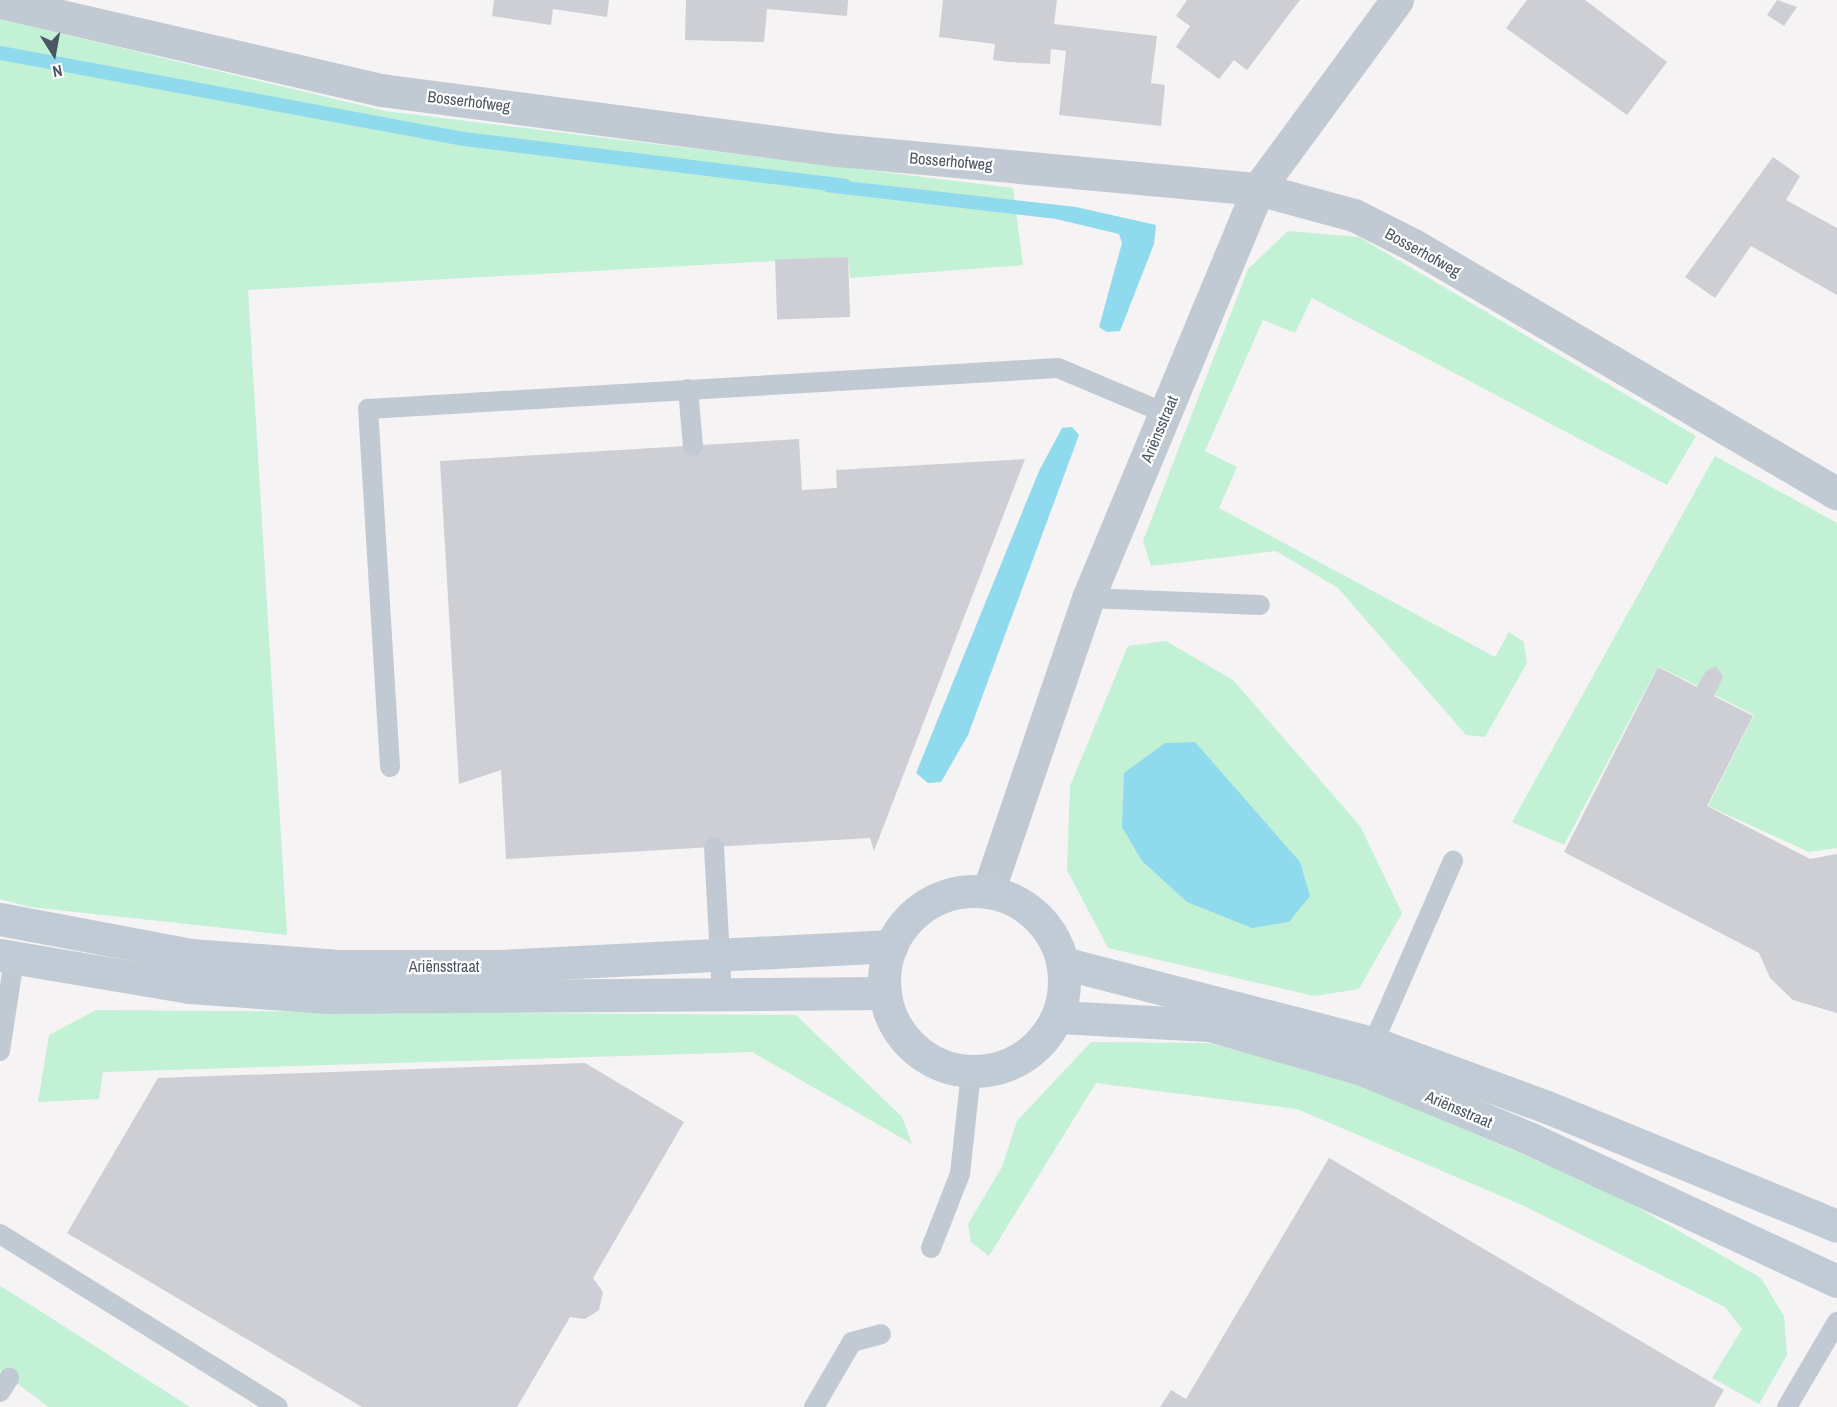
<!DOCTYPE html>
<html>
<head>
<meta charset="utf-8">
<style>
	body { margin:0 }
	#map { position:relative; width:1837px; height:1407px; overflow:hidden; background:#f5f3f3; font-family:"Archivo Narrow",sans-serif }
	div>[style] { position:absolute }
	.green>* { inset:0; background:#c3f1d5 }
	.water>* { inset:0; background:#90daee }
	.stream>* { height:14px; margin:-7px; padding:0 7px; transform-origin:7px; border-radius:7px; background:#90daee }
	.building>* { inset:0; background:#cdcfd5; transform-origin:0 0 }
	.lane>* { height:20px; margin:-10px; padding:0 10px; transform-origin:10px; border-radius:10px; background:#c1cad2 }
	.street>* { height:33px; margin:-16.5px; padding:0 16.5px; transform-origin:16.5px; border-radius:16.5px; background:#c1cad2 }
	.secondary>* { height:33px; margin:-16.5px; padding:0 16.5px; transform-origin:16.5px; border-radius:16.5px; background:#c1cbd6 }
	.secondary>.ring { margin:-16.5px; padding:0; box-sizing:content-box; background:none; border:33px solid #c1cbd6; border-radius:50% }
	span { translate:-50% -50%; white-space:nowrap; text-align:center; line-height:1.15; -webkit-text-stroke:4.5px #fff; paint-order:stroke }
	.street-label { font-size:16px; color:#4a5661 }
	.north { position:absolute; left:24px; top:24px; width:60px; height:60px; -webkit-text-stroke:4px #fff; paint-order:stroke; rotate:169deg; font-size:16px; font-weight:700; line-height:24px; text-align:center; color:#4a5661 }
	.north::after { content:''; display:block; margin:auto; width:21px; height:27px; background:#4a5661; clip-path:polygon(50% 0,100% 100%,50% 72%,0 100%) }
</style>
</head>
<body>
<div id="map">
	<div class="green">
		<i style="clip-path:polygon(0 19px,385px 111px,1013px 188px,1023px 265px,850px 278px,848px 257px,248px 290px,287px 935px,30px 907px,0 899px)"></i>
		<i style="clip-path:polygon(1288px 231px,1359px 237px,1696px 436px,1667px 485px,1312px 298px,1295px 333px,1263px 320px,1205px 451px,1237px 467px,1219px 508px,1495px 657px,1509px 632px,1524px 642px,1527px 663px,1485px 737px,1466px 735px,1338px 588px,1276px 551px,1151px 566px,1143px 541px,1248px 269px)"></i>
		<i style="clip-path:polygon(1715px 456px,1837px 523px,1837px 848px,1809px 852px,1708px 806px,1754px 715px,1658px 666px,1564px 845px,1512px 822px)"></i>
		<i style="clip-path:polygon(1166px 641px,1233px 680px,1360px 826px,1402px 913px,1359px 989px,1314px 996px,1108px 948px,1067px 870px,1070px 786px,1128px 646px)"></i>
		<i style="clip-path:polygon(96px 1010px,796px 1015px,902px 1117px,912px 1144px,752px 1052px,103px 1072px,99px 1099px,38px 1102px,49px 1035px)"></i>
		<i style="clip-path:polygon(1091px 1042px,1207px 1043px,1328px 1072px,1609px 1191px,1761px 1278px,1784px 1316px,1787px 1355px,1759px 1404px,1712px 1378px,1742px 1329px,1725px 1307px,1522px 1205px,1297px 1109px,1096px 1083px,989px 1256px,971px 1242px,968px 1224px,1002px 1167px,1017px 1121px)"></i>
		<i style="clip-path:polygon(0 1286px,26px 1302px,190px 1407px,49px 1407px,0 1371px)"></i>
	</div>
	<div class="water">
		<i style="clip-path:polygon(828px 179px,1076px 207px,1156px 225px,1154px 244px,1120px 331px,1107px 332px,1099px 327px,1122px 243px,1119px 234px,1056px 219px,825px 192px)"></i>
		<i style="clip-path:polygon(1072px 427px,1079px 435px,968px 735px,941px 782px,928px 783px,916px 773px,1039px 471px,1062px 428px)"></i>
		<i style="clip-path:polygon(1195px 742px,1300px 862px,1310px 896px,1289px 922px,1252px 928px,1187px 902px,1142px 861px,1122px 827px,1124px 773px,1165px 743px)"></i>
	</div>
	<div class="stream">
		<i style="left:0;top:53px;width:472px;rotate:10.5deg"></i>
		<i style="left:464px;top:139px;width:384px;rotate:7deg"></i>
	</div>
	<div class="building">
		<i style="clip-path:polygon(494px 0,609px 0,607px 17px,553px 9px,551px 25px,492px 16px)"></i>
		<i style="clip-path:polygon(686px 0,848px 0,847px 16px,767px 9px,764px 42px,685px 40px)"></i>
		<i style="clip-path:polygon(943px 0,1057px 0,1054px 24px,1157px 36px,1151px 83px,1165px 85px,1161px 126px,1059px 115px,1066px 51px,1051px 49px,1050px 64px,1008px 62px,993px 60px,995px 44px,939px 37px)"></i>
		<i style="clip-path:polygon(1187px 0,1300px 0,1247px 70px,1234px 60px,1219px 79px,1176px 47px,1190px 26px,1176px 16px)"></i>
		<i style="clip-path:polygon(1527px 0,1585px 0,1667px 62px,1627px 115px,1506px 28px)"></i>
		<i style="clip-path:polygon(1777px 0,1797px 7px,1784px 26px,1767px 15px)"></i>
		<i style="clip-path:polygon(1773px 157px,1800px 176px,1786px 200px,1837px 228px,1837px 295px,1751px 246px,1715px 298px,1685px 277px)"></i>
		<i style="left:848px;top:257px;width:60px;height:73px;rotate:88deg"></i>
		<i style="clip-path:polygon(799px 439px,802px 490px,837px 488px,836px 470px,1025px 459px,874px 851px,870px 838px,506px 859px,501px 770px,459px 784px,440px 461px)"></i>
		<i style="clip-path:polygon(1716px 666px,1723px 677px,1714px 696px,1753px 716px,1707px 806px,1810px 859px,1837px 854px,1837px 1013px,1793px 1000px,1770px 978px,1759px 953px,1564px 852px,1658px 667px,1697px 687px,1706px 671px)"></i>
		<i style="clip-path:polygon(585px 1063px,684px 1122px,593px 1278px,603px 1292px,599px 1310px,585px 1319px,570px 1317px,517px 1407px,362px 1407px,67px 1233px,158px 1078px)"></i>
		<i style="clip-path:polygon(1329px 1158px,1724px 1390px,1714px 1407px,1160px 1407px,1171px 1390px,1186px 1399px)"></i>
	</div>
	<div class="lane">
		<i style="left:688px;top:389px;width:57px;rotate:85deg"></i>
		<i style="left:1088px;top:598px;width:172px;rotate:2.3deg"></i>
		<i style="left:390px;top:767px;width:359px;rotate:-93.5deg"></i>
		<i style="left:368px;top:409px;width:691px;rotate:-3.4deg"></i>
		<i style="left:1058px;top:368px;width:116px;rotate:22.8deg"></i>
		<i style="left:714px;top:847px;width:147px;rotate:86.9deg"></i>
		<i style="left:0;top:1051px;width:93px;rotate:-81.3deg"></i>
		<i style="left:1369px;top:1053px;width:210px;rotate:-66.4deg"></i>
		<i style="left:0;top:1234px;width:327px;rotate:31.9deg"></i>
		<i style="left:931px;top:1248px;width:79px;rotate:-68.6deg"></i>
		<i style="left:960px;top:1174px;width:103px;rotate:-83.8deg"></i>
		<i style="left:0;top:1392px;width:17px;rotate:-57deg"></i>
		<i style="left:814px;top:1407px;width:75px;rotate:-59.7deg"></i>
		<i style="left:852px;top:1342px;width:30px;rotate:-15deg"></i>
		<i style="left:1787px;top:1407px;width:99px;rotate:-59.5deg"></i>
	</div>
	<div class="street">
		<i style="left:0;top:2px;width:391px;rotate:13deg"></i>
		<i style="left:381px;top:90px;width:460px;rotate:7.5deg"></i>
		<i style="left:837px;top:150px;width:423px;rotate:5.3deg"></i>
		<i style="left:1258px;top:189px;width:99px;rotate:15.2deg"></i>
		<i style="left:1354px;top:215px;width:68px;rotate:26.9deg"></i>
		<i style="left:1415px;top:246px;width:489px;rotate:30.4deg"></i>
		<i style="left:988px;top:892px;width:311px;rotate:-71.2deg"></i>
		<i style="left:1088px;top:598px;width:443px;rotate:-67.4deg"></i>
		<i style="left:1258px;top:189px;width:235px;rotate:-53.7deg"></i>
	</div>
	<div class="secondary">
		<i class="ring" style="left:884px;top:891px;width:147px;height:147px"></i>
		<i style="left:0;top:919px;width:193px;rotate:10.7deg"></i>
		<i style="left:190px;top:955px;width:149px;rotate:4.2deg"></i>
		<i style="left:339px;top:966px;width:159px"></i>
		<i style="left:498px;top:966px;width:394px;rotate:-2.9deg"></i>
		<i style="left:0;top:955px;width:192px;rotate:9.6deg"></i>
		<i style="left:189px;top:987px;width:139px;rotate:4.1deg"></i>
		<i style="left:328px;top:997px;width:557px;rotate:-0.41deg"></i>
		<i style="left:1063px;top:963px;width:320px;rotate:14.5deg"></i>
		<i style="left:1373px;top:1043px;width:185px;rotate:20.2deg"></i>
		<i style="left:1547px;top:1107px;width:313px;rotate:22.3deg"></i>
		<i style="left:1058px;top:1017px;width:151px;rotate:3deg"></i>
		<i style="left:1209px;top:1025px;width:159px;rotate:16deg"></i>
		<i style="left:1362px;top:1069px;width:185px;rotate:22.5deg"></i>
		<i style="left:1533px;top:1140px;width:335px;rotate:24.9deg"></i>
	</div>
	<div class="street-label">
		<span style="left:469px;top:101px;rotate:7deg">Bosserhofweg</span>
		<span style="left:951px;top:161px;rotate:5deg">Bosserhofweg</span>
		<span style="left:1423px;top:252px;rotate:29deg">Bosserhofweg</span>
		<span style="left:1159px;top:429px;rotate:-67deg">Ariënsstraat</span>
		<span style="left:444px;top:966px">Ariënsstraat</span>
		<span style="left:1459px;top:1109px;rotate:23deg">Ariënsstraat</span>
	</div>
	<div class="north">N</div>
</div>
</body>
</html>
